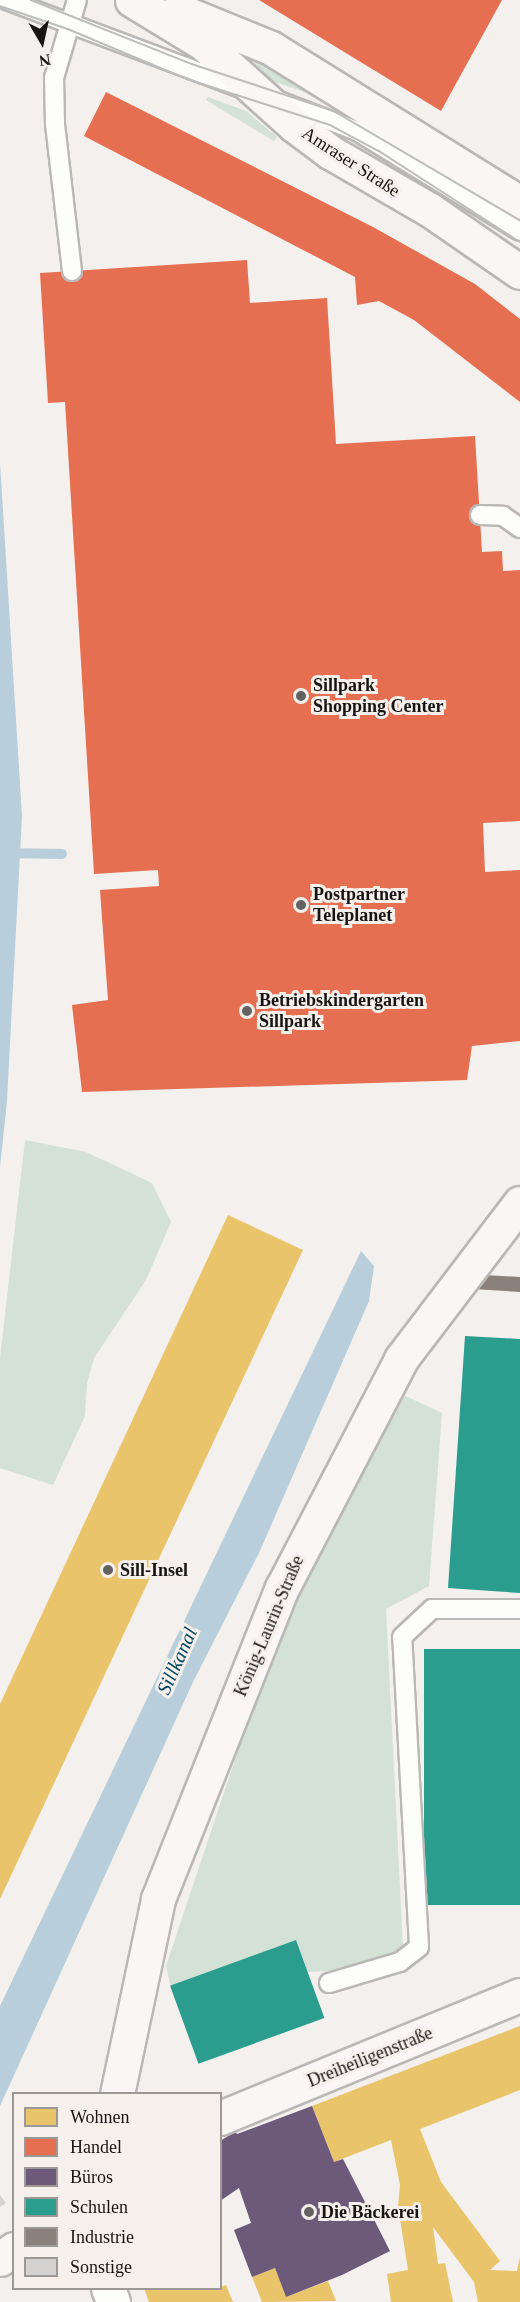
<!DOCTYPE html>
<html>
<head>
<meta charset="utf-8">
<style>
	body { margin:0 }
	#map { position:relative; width:520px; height:2302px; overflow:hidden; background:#f3f0ee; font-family:"Times New Roman",serif }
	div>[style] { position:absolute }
	.green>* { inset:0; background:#d3e1d6 }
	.water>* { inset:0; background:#b8cfdb }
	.homes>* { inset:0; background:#e9c46a }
	.shops>* { inset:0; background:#e76f51 }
	.offices>* { inset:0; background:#6d597a }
	.schools>* { inset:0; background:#2a9d8f; transform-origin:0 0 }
	.industry>* { inset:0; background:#8a817c }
	.stream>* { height:10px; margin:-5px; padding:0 5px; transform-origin:5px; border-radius:5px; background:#b8cfdb }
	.building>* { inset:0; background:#d5d2d2 }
	.roads { filter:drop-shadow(2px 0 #bab8b6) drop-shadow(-2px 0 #bab8b6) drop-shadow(0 2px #bab8b6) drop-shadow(0 -2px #bab8b6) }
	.lane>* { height:18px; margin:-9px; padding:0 9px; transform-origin:9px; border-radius:9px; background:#fdfdfc }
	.street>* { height:33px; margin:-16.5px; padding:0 16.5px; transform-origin:16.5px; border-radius:16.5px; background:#fdfdfc }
	.secondary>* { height:33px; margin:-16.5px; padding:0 16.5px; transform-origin:16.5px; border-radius:16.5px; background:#f9f6f5 }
	.tram>* { height:1.5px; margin:-0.75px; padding:0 0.75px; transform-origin:0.75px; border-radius:0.75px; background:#bdbdbd }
	.dots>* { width:16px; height:16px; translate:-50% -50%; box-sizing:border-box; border:3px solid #f5f0ec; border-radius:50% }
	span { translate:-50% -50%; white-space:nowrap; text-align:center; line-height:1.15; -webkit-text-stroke:6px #f5f0ec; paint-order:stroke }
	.street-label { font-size:18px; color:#171514 }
	.poi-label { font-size:18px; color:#171514; font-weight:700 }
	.left { translate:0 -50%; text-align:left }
	.water-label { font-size:20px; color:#054862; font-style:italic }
	.legend { position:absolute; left:12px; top:2092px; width:210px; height:198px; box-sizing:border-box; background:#f5f0ec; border:2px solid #9c9896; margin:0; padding:8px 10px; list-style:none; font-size:18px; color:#171514 }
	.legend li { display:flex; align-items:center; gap:12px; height:30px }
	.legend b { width:30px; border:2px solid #9c9896 }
	.north { position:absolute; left:12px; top:12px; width:60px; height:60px; -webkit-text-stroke:4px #f5f0ec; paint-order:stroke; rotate:171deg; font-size:16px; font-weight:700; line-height:24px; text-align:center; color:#171514 }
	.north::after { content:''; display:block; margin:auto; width:21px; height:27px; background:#171514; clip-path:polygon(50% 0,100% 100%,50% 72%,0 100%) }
</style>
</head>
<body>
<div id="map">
	<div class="green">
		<i style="clip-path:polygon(249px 47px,334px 102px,272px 81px,245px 53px)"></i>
		<i style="clip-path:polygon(208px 97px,246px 111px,277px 137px,274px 141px,206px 100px)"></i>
		<i style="clip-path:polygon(25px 1140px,86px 1152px,152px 1183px,171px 1222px,146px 1280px,94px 1358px,87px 1383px,85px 1416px,53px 1485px,0 1468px,0 1358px)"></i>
		<i style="clip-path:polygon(395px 1391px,442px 1413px,429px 1586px,386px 1609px,404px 1968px,308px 1972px,296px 1940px,171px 1987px,166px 1966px,286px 1607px)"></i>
	</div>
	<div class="water">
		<i style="clip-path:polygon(0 463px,22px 816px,7px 1101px,0 1167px)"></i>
		<i style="clip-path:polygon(361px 1251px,374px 1266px,369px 1301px,259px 1553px,193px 1682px,0 2106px,0 2006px)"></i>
	</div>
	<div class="homes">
		<i style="clip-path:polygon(228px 1215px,303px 1250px,0 1899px,0 1704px)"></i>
		<i style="clip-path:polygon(520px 2026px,520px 2090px,420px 2129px,441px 2182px,500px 2261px,490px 2270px,517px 2271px,520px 2257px,520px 2302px,478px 2302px,474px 2282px,433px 2227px,438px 2264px,445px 2263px,453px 2302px,391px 2302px,387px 2274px,408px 2270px,398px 2206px,400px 2185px,391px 2140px,334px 2162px,312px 2106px)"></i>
		<i style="clip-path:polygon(275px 2268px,286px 2297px,328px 2281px,336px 2301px,262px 2302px,252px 2277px)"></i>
		<i style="clip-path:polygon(226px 2285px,233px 2302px,149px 2302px,144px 2288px,214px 2289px)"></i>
	</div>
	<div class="shops">
		<i style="clip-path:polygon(259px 0,502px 0,441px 111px)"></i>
		<i style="clip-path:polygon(106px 92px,373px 227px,475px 284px,520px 319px,520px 402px,414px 320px,379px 301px,357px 305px,355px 277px,84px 136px)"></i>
		<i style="clip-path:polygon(247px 260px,250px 303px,327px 298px,336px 444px,475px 436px,482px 552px,502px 551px,503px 571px,520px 570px,520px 821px,483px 823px,485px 872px,520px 870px,520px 1041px,472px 1046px,467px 1080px,82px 1092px,72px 1005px,108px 1000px,100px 890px,159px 886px,158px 870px,94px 874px,65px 402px,48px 403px,40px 273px)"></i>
	</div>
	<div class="offices">
		<i style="clip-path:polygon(312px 2106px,334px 2162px,343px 2159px,390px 2251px,342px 2275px,286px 2297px,275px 2268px,252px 2277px,234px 2230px,251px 2223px,239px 2188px,220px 2201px,220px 2141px,235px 2132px,237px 2134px)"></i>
	</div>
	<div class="schools">
		<i style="clip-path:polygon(465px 1336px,520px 1339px,520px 1593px,448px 1588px)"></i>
		<i style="left:520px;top:1649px;width:256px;height:96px;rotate:90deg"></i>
		<i style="left:296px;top:1940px;width:83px;height:134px;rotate:70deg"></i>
	</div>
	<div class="industry">
		<i style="clip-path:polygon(484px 1275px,520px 1277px,520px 1292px,473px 1289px)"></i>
	</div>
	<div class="stream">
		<i style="left:0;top:853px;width:62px;rotate:0.9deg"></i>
	</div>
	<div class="building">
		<i style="clip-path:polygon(0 2195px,6px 2203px,0 2207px)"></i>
	</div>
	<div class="roads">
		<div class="lane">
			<i style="left:7px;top:0;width:253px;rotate:20.6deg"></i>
			<i style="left:276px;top:100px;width:87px;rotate:20.9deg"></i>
			<i style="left:357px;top:131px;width:191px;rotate:31.5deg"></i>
			<i style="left:72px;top:271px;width:148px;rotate:-96.6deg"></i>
			<i style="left:55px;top:124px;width:46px;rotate:-91.2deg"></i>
			<i style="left:54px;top:78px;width:81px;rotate:-73.6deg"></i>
			<i style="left:480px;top:515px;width:23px;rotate:2deg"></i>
			<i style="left:503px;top:516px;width:21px;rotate:35deg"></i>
			<i style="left:329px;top:1983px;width:74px;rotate:-16.5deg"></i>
			<i style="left:400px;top:1962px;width:24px;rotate:-38deg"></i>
			<i style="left:419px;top:1947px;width:310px;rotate:-93.1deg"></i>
			<i style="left:402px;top:1637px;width:41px;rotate:-43deg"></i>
			<i style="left:432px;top:1609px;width:88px"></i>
		</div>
		<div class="street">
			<i style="left:108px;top:2288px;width:15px;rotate:70deg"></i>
		</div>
		<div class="secondary">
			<i style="left:132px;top:0;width:84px;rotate:31.4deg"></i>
			<i style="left:204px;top:44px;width:121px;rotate:42deg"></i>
			<i style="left:294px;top:125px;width:45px;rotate:36.9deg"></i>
			<i style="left:330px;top:152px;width:116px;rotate:30.1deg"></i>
			<i style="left:430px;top:210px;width:109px;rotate:34.6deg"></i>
			<i style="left:178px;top:10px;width:100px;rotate:22.2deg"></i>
			<i style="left:271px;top:48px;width:293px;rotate:31.9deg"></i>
			<i style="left:117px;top:2094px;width:199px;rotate:-78.1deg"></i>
			<i style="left:158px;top:1899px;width:335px;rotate:-68.3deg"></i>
			<i style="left:282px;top:1588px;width:258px;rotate:-62.5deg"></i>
			<i style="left:401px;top:1359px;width:196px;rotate:-52.7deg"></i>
			<i style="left:220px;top:2118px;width:324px;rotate:-22.3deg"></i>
			<i style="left:0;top:2259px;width:17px;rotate:-36deg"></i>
		</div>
	</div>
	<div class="tram">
		<i style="left:31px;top:0;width:173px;rotate:21.7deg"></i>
		<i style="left:192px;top:64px;width:150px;rotate:18.3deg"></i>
		<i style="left:334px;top:111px;width:216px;rotate:30.4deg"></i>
		<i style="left:0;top:6px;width:72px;rotate:18.7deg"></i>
		<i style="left:68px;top:29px;width:129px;rotate:22.8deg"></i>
		<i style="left:187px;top:79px;width:150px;rotate:17.8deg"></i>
		<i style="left:330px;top:125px;width:55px;rotate:28deg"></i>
		<i style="left:379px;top:151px;width:168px;rotate:32.8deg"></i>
	</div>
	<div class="dots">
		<i style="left:301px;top:696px;background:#646260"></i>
		<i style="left:301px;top:905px;background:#646260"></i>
		<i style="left:247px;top:1011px;background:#646260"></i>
		<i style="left:108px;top:1570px;background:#646260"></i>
		<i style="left:309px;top:2212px;background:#646260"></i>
	</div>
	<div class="street-label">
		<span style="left:351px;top:162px;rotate:33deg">Amraser Straße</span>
		<span style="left:269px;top:1626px;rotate:-67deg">König-Laurin-Straße</span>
		<span style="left:370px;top:2057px;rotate:-22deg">Dreiheiligenstraße</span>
	</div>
	<div class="poi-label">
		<span class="left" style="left:313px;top:696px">Sillpark<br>Shopping Center</span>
		<span class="left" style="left:313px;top:905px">Postpartner<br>Teleplanet</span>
		<span class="left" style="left:259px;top:1011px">Betriebskindergarten<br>Sillpark</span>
		<span class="left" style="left:120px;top:1570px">Sill-Insel</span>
		<span class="left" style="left:321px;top:2212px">Die Bäckerei</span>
	</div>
	<div class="water-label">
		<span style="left:177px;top:1661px;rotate:-66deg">Sillkanal</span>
	</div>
	<ul class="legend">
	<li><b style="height:16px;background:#e9c46a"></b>Wohnen</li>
	<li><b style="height:16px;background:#e76f51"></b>Handel</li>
	<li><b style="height:16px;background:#6d597a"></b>Büros</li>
	<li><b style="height:16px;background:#2a9d8f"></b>Schulen</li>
	<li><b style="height:16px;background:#8a817c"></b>Industrie</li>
	<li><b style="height:16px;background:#d5d2d2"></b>Sonstige</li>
	</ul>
	<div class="north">N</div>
</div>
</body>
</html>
